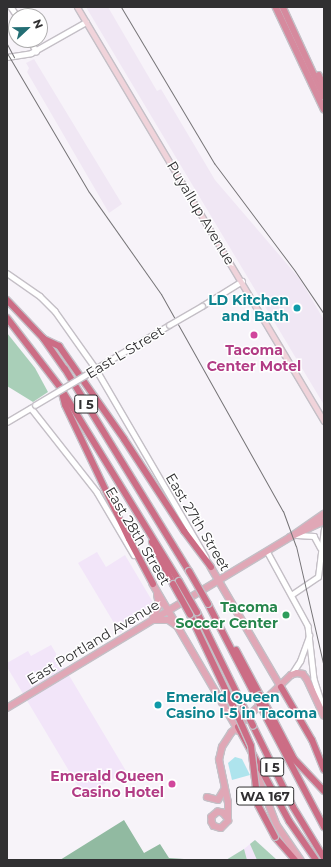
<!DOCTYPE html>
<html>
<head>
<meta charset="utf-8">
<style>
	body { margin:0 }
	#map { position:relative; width:331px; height:867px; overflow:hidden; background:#f7f3f9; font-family:Montserrat,sans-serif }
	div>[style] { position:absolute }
	.commercial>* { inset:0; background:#f2e5f9 }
	.built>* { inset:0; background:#f0e7f4 }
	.green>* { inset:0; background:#a9cfb8 }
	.forest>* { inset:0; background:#91baa1 }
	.water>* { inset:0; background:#aee4ed }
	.roads { filter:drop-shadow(1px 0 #c4bfc6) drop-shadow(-1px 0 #c4bfc6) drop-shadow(0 1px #c4bfc6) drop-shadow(0 -1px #c4bfc6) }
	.tertiary>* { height:4.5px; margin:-2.25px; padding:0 2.25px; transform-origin:2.25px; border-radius:2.25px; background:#fff }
	.secondary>* { height:5px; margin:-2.5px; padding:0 2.5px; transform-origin:2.5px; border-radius:2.5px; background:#f0d3da }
	.primary>* { height:5.5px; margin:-2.75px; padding:0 2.75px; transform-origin:2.75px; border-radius:2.75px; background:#e0a7b6 }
	.trunk>* { height:5.5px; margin:-2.75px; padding:0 2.75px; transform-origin:2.75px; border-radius:2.75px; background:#d68a9e }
	.motorway>* { height:6px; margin:-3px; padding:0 3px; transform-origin:3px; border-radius:3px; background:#cc6d85 }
	.rail>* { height:1px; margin:-0.5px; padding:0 0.5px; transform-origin:0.5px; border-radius:0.5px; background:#757376 }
	.bridges { filter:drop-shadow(1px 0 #c4bfc6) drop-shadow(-1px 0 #c4bfc6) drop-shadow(0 1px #c4bfc6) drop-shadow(0 -1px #c4bfc6) }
	.tertiary-bridge>* { height:4.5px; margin:-2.25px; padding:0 2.25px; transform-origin:2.25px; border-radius:2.25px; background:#fff }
	.motorway-bridge>* { height:6px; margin:-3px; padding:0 3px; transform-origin:3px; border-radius:3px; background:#cc6d85 }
	.dots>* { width:11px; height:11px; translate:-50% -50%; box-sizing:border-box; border:2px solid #fff; border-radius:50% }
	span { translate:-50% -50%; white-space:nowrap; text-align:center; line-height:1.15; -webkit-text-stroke:3px #fff; paint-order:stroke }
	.shield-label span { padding:1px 3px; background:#fff; border:1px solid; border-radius:3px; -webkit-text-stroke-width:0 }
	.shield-label { font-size:13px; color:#313032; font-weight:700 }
	.street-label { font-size:14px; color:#313032 }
	.culture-label { font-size:14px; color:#0d838f; font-weight:700 }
	.right { translate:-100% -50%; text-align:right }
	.left { translate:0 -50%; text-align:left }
	.hotel-label { font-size:14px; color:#b23c85; font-weight:700 }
	.leisure-label { font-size:14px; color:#27864d; font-weight:700 }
	.frame { position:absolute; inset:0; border:8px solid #313032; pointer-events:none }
	.north { position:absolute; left:8px; top:8px; width:40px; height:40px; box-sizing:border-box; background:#fff; border:1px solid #adacad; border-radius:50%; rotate:68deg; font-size:11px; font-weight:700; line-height:16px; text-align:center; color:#313032 }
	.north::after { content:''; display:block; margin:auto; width:14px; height:18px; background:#236e74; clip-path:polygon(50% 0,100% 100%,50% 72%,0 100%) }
</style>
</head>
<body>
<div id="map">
	<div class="commercial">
		<i style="clip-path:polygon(97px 552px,106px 567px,125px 555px,154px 604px,141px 611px,145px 618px,120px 633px,78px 563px)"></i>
		<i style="clip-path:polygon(51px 645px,126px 771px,84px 796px,7px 667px,7px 663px,28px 651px,31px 656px)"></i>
		<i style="clip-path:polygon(255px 840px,277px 860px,226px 860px,244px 849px)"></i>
	</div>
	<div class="built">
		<i style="clip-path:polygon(86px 7px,108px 7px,157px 91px,161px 89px,215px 180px,299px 278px,310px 296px,324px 320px,324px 405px)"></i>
		<i style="clip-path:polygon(34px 59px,122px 204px,109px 213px,27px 72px,29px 68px,26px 63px)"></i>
	</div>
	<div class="green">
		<i style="clip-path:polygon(7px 333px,35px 368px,48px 392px,33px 402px,7px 386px)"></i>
		<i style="clip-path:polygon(255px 840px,277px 860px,257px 860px,250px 844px)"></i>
		<i style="clip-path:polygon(244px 849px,247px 860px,226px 860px)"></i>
	</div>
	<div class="forest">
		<i style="clip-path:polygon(124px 820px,144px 853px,160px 844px,169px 858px,199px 860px,60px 860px)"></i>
	</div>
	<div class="water">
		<i style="clip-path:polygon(235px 757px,242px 759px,250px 775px,232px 780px,228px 763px)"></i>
	</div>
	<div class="roads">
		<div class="tertiary">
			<i style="left:11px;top:7px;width:11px;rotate:56deg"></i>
			<i style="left:30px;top:40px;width:13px;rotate:61deg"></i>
			<i style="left:7px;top:57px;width:24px;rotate:-9deg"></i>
			<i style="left:31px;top:53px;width:63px;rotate:-29.4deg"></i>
			<i style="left:7px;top:273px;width:40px;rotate:34.9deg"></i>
			<i style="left:40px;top:296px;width:21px;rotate:45deg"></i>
			<i style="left:55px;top:311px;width:71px;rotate:54.7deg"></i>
			<i style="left:96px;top:369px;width:218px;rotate:59.7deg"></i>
			<i style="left:202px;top:306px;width:47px;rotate:-32deg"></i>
			<i style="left:95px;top:369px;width:86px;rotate:-30.7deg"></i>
			<i style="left:31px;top:408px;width:107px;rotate:51.8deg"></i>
			<i style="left:97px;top:492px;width:73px;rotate:59.6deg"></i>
			<i style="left:7px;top:422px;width:29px;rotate:-31deg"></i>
			<i style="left:297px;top:535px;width:17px;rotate:3deg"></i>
			<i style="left:314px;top:536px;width:13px;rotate:61deg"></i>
			<i style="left:267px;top:551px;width:85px;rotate:61.3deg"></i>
			<i style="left:308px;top:626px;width:53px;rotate:83.5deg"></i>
			<i style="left:314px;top:679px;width:33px;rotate:72deg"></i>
			<i style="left:291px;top:595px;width:32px;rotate:-34deg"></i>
			<i style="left:318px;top:577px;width:48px;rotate:-82.9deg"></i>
			<i style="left:291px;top:675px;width:17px;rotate:-57deg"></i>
			<i style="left:300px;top:661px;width:27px;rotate:-70deg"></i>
		</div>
		<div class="secondary">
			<i style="left:77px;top:7px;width:482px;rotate:59.2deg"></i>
		</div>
		<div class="primary">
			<i style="left:295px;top:534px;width:35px;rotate:-35deg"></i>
			<i style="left:211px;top:567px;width:139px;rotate:59.7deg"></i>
			<i style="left:153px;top:584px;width:170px;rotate:59.7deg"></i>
			<i style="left:153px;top:618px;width:14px;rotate:-65deg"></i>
			<i style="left:159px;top:605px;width:10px;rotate:-101deg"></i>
			<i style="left:154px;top:620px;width:15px"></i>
			<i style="left:169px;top:620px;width:9px;rotate:36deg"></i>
			<i style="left:7px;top:708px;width:331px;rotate:-31.1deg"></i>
			<i style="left:290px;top:537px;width:38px;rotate:-25deg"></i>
			<i style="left:255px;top:768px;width:61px;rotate:68.9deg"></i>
			<i style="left:277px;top:825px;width:42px;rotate:55.6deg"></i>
			<i style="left:207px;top:797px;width:11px;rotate:15deg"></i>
			<i style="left:218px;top:800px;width:12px;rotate:-59deg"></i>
			<i style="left:227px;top:818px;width:6px;rotate:-129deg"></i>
			<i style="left:223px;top:813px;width:5px;rotate:-169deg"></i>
			<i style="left:218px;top:812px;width:8px;rotate:140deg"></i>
			<i style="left:212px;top:817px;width:5px;rotate:90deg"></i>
			<i style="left:212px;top:822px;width:4px;rotate:63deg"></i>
			<i style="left:214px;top:826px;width:7px;rotate:16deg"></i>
			<i style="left:221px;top:828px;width:10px;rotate:-45deg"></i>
			<i style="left:228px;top:821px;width:18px;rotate:-90deg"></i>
			<i style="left:228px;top:803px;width:44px;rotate:-101.8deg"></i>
			<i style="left:219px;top:760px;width:13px;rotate:-77deg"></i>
			<i style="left:222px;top:747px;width:17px;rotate:-57deg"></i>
			<i style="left:231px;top:733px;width:83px;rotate:-44deg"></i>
			<i style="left:291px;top:675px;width:6px;rotate:-18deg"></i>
			<i style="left:297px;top:673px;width:6px;rotate:9deg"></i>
			<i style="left:303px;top:674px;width:6px;rotate:51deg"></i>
			<i style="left:307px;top:679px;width:40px;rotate:65deg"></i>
		</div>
		<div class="trunk">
			<i style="left:276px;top:7px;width:113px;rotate:64.8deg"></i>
			<i style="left:283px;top:7px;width:98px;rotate:65.3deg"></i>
			<i style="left:319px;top:75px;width:12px;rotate:66deg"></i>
		</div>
		<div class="motorway">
			<i style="left:7px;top:300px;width:52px;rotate:46.5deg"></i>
			<i style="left:43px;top:338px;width:38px;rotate:55deg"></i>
			<i style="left:65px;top:369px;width:237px;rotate:58.5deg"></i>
			<i style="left:7px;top:318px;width:87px;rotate:52.5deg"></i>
			<i style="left:60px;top:387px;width:228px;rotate:58.5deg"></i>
			<i style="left:44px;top:339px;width:17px;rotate:25deg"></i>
			<i style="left:59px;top:346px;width:113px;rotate:55deg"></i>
			<i style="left:124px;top:439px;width:110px;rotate:56.9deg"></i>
			<i style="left:184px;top:531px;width:45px;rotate:53.1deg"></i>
			<i style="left:62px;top:393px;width:12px;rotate:76deg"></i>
			<i style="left:65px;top:405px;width:148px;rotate:64.5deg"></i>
			<i style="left:129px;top:539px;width:51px;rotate:61.9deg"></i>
			<i style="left:152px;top:542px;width:47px;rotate:63.4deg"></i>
			<i style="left:208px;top:604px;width:105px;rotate:62.7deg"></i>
			<i style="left:197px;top:612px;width:105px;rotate:63.9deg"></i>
			<i style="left:190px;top:615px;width:107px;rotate:64.6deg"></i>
			<i style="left:236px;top:650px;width:51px;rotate:61.9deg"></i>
			<i style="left:281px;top:687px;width:61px;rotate:59.7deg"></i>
			<i style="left:312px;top:740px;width:32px;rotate:68deg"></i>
			<i style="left:269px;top:711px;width:54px;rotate:62.5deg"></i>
			<i style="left:294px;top:759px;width:44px;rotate:46.8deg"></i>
			<i style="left:265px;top:715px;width:127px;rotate:62.2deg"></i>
			<i style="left:253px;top:726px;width:90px;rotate:63.7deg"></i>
			<i style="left:293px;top:807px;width:60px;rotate:58.7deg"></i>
			<i style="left:238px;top:727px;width:107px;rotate:61.5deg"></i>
			<i style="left:289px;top:821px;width:47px;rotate:55.3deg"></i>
			<i style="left:275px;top:837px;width:30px;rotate:49deg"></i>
		</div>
	</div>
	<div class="rail">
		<i style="left:121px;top:7px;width:182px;rotate:59.2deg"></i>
		<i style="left:214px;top:163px;width:135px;rotate:53.1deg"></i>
		<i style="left:295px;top:271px;width:52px;rotate:56deg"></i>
		<i style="left:7px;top:44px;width:15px;rotate:62deg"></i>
		<i style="left:7px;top:53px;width:161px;rotate:59.5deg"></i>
		<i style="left:89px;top:192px;width:125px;rotate:54.8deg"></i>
		<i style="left:161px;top:294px;width:249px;rotate:60.7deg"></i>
		<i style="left:283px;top:511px;width:37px;rotate:70deg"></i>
		<i style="left:296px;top:546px;width:124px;rotate:77deg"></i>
	</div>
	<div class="bridges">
		<div class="tertiary-bridge">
			<i style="left:169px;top:325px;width:38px;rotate:-30deg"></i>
			<i style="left:35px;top:405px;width:66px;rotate:-30.8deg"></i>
		</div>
		<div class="motorway-bridge">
			<i style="left:189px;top:571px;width:38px;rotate:60deg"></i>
			<i style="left:179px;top:581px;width:36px;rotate:60deg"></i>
			<i style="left:173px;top:584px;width:35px;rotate:61deg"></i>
			<i style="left:260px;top:695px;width:18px;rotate:61deg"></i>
			<i style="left:256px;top:697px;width:20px;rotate:63deg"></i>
			<i style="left:243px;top:706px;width:22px;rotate:63deg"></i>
			<i style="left:236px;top:712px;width:37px;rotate:66deg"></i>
			<i style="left:251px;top:746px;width:59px;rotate:83.2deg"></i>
			<i style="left:258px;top:805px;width:36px;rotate:62deg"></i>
		</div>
	</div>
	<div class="dots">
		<i style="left:297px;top:308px;background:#0f9aa8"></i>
		<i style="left:254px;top:335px;background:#d1479c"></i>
		<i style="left:286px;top:615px;background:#2e9e5b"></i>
		<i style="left:158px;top:705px;background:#0f9aa8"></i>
		<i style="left:172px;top:784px;background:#d1479c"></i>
	</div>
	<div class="shield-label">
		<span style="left:86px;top:404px">I 5</span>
		<span style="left:272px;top:767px">I 5</span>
		<span style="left:265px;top:796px">WA 167</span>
	</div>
	<div class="street-label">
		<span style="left:201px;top:213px;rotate:59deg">Puyallup Avenue</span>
		<span style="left:125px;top:352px;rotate:-31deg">East L Street</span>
		<span style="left:198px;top:522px;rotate:59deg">East 27th Street</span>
		<span style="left:138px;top:536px;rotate:59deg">East 28th Street</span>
		<span style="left:93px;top:642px;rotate:-31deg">East Portland Avenue</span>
	</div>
	<div class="culture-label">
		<span class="right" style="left:289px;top:308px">LD Kitchen<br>and Bath</span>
		<span class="left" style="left:166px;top:705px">Emerald Queen<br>Casino I-5 in Tacoma</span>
	</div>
	<div class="hotel-label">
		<span style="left:254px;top:358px">Tacoma<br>Center Motel</span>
		<span class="right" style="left:164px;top:784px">Emerald Queen<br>Casino Hotel</span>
	</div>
	<div class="leisure-label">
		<span class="right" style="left:278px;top:615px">Tacoma<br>Soccer Center</span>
	</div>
	<div class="frame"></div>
	<div class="north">N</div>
</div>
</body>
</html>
